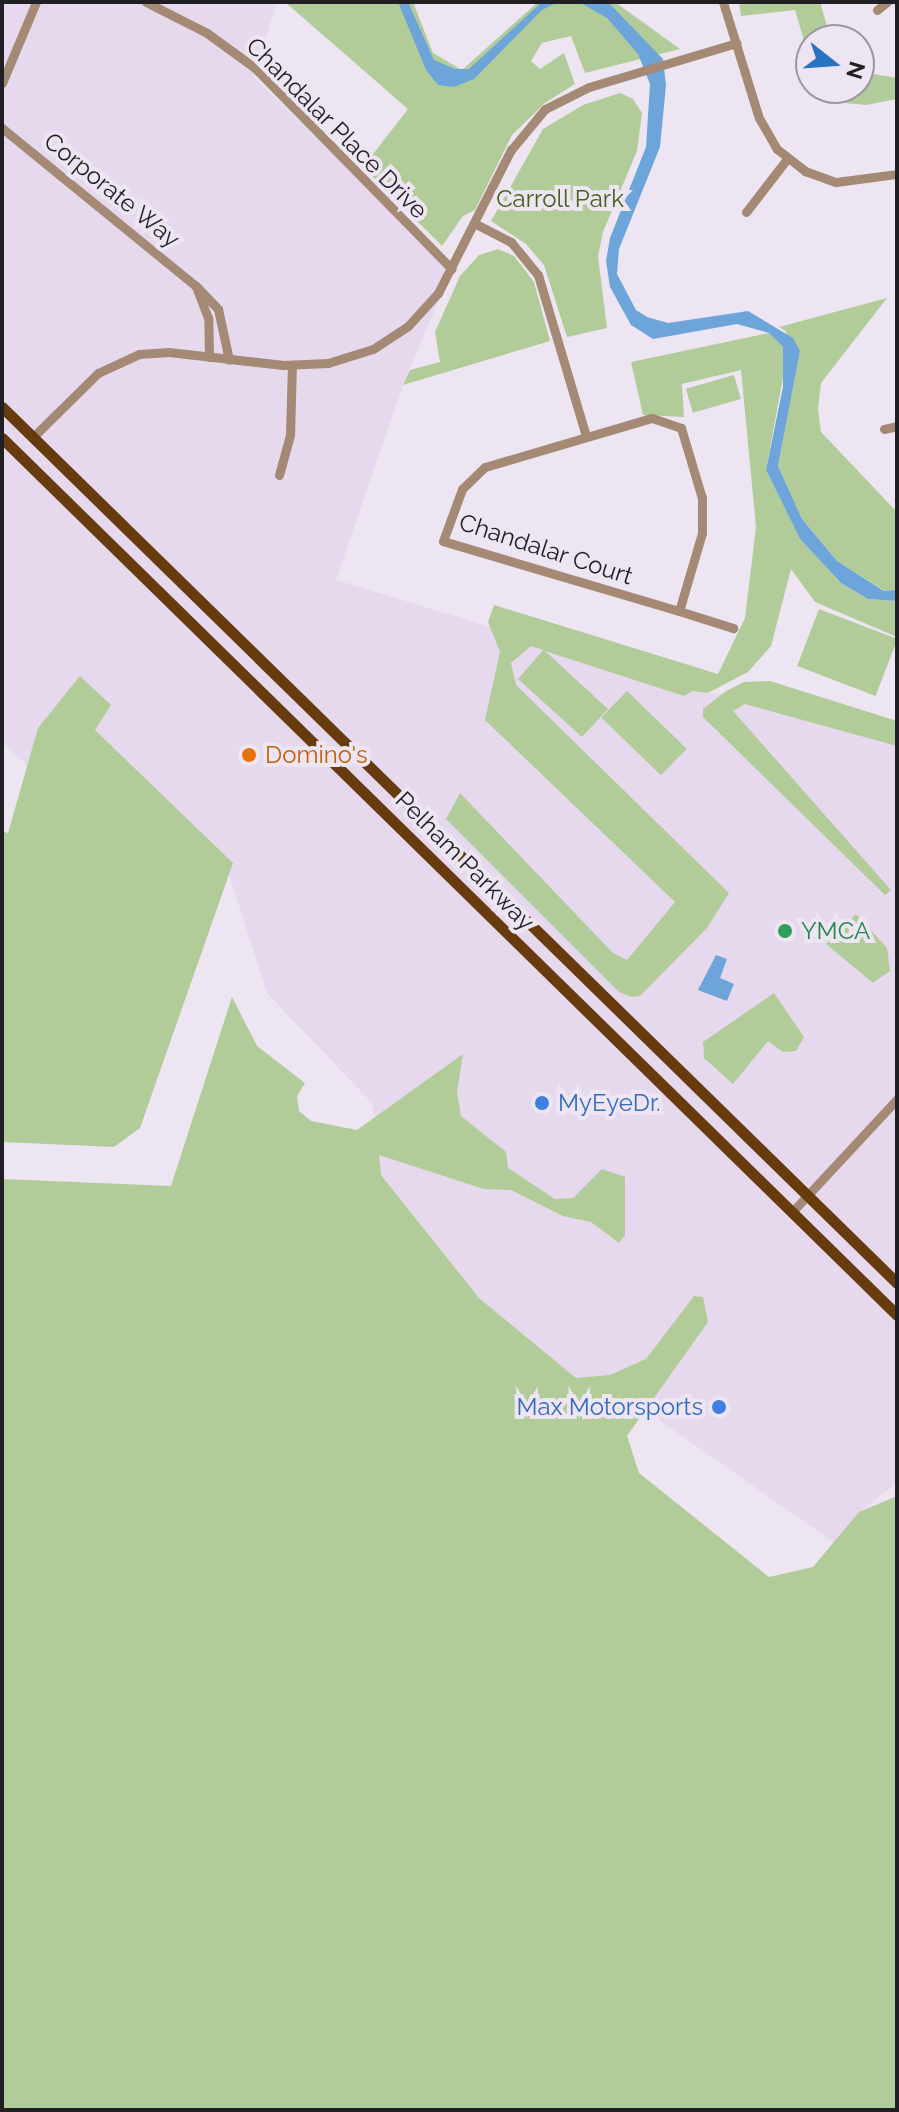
<!DOCTYPE html>
<html>
<head>
<meta charset="utf-8">
<style>
	body { margin:0 }
	#map { position:relative; width:899px; height:2112px; overflow:hidden; background:#eee5f3; font-family:Raleway,sans-serif }
	div>[style] { position:absolute }
	.built>* { inset:0; background:#e6d8ed }
	.green>* { inset:0; background:#b2cc99; transform-origin:0 0 }
	.water>* { inset:0; background:#6da5db }
	.minor>* { height:9px; margin:-4.5px; padding:0 4.5px; transform-origin:4.5px; border-radius:4.5px; background:#a48974 }
	.major>* { height:11px; margin:-5.5px; padding:0 5.5px; transform-origin:5.5px; border-radius:5.5px; background:#683b0e }
	.dots>* { width:22px; height:22px; translate:-50% -50%; box-sizing:border-box; border:4px solid #eee5f3; border-radius:50% }
	span { translate:-50% -50%; white-space:nowrap; text-align:center; line-height:1.15; -webkit-text-stroke:8px #eee5f3; paint-order:stroke }
	.street-label { font-size:24px; color:#221f24 }
	.park-label { font-size:24px; color:#43611a }
	.food-label { font-size:24px; color:#c56008 }
	.left { translate:0 -50%; text-align:left }
	.leisure-label { font-size:24px; color:#27864d }
	.shop-label { font-size:24px; color:#366cbe }
	.right { translate:-100% -50%; text-align:right }
	.frame { position:absolute; inset:0; border:4px solid #221f24; pointer-events:none }
	.north { position:absolute; left:795px; top:24px; width:80px; height:80px; box-sizing:border-box; background:#eee5f3; border:2px solid #9c96a0; border-radius:50%; rotate:107deg; font-size:22px; font-weight:700; line-height:32px; text-align:center; color:#221f24 }
	.north::after { content:''; display:block; margin:auto; width:28px; height:36px; background:#2774c3; clip-path:polygon(50% 0,100% 100%,50% 72%,0 100%) }
</style>
</head>
<body>
<div id="map">
	<div class="built">
		<i style="clip-path:polygon(2px 2px,277px 2px,254px 77px,452px 269px,403px 385px,336px 580px,708px 693px,740px 695px,897px 742px,897px 1483px,859px 1512px,836px 1544px,622px 1394px,576px 1378px,479px 1298px,381px 1175px,373px 1104px,267px 993px,227px 868px,78px 727px,27px 765px,2px 742px)"></i>
	</div>
	<div class="green">
		<i style="clip-path:polygon(285px 2px,413px 2px,433px 53px,462px 70px,538px 2px,615px 2px,680px 49px,585px 73px,571px 36px,542px 43px,531px 61px,540px 69px,564px 53px,575px 84px,545px 103px,512px 135px,475px 210px,463px 216px,442px 246px,363px 167px,408px 109px)"></i>
		<i style="clip-path:polygon(739px 2px,820px 2px,831px 40px,811px 40px,811px 64px,795px 10px,741px 16px)"></i>
		<i style="clip-path:polygon(859px 65px,868px 73px,897px 78px,897px 99px,866px 105px,835px 102px,826px 88px,859px 88px)"></i>
		<i style="clip-path:polygon(620px 93px,633px 99px,642px 113px,637px 151px,603px 232px,598px 256px,607px 328px,567px 337px,544px 265px,526px 244px,491px 221px,543px 129px,583px 105px)"></i>
		<i style="clip-path:polygon(498px 249px,514px 256px,534px 282px,550px 341px,403px 385px,410px 370px,440px 362px,435px 332px,460px 276px,479px 255px)"></i>
		<i style="clip-path:polygon(887px 298px,821px 383px,818px 409px,821px 432px,897px 512px,897px 590px,885px 591px,837px 561px,802px 519px,778px 466px,795px 377px,786px 331px,779px 327px)"></i>
		<i style="clip-path:polygon(769px 333px,783px 347px,786px 361px,766px 470px,800px 539px,841px 583px,868px 599px,897px 601px,897px 637px,815px 602px,791px 569px,771px 646px,748px 672px,708px 693px,692px 691px,684px 696px,545px 651px,608px 709px,582px 737px,518px 679px,543px 650px,531px 646px,511px 663px,516px 685px,729px 893px,707px 928px,640px 996px,632px 997px,619px 992px,446px 819px,460px 793px,613px 953px,627px 960px,675px 902px,485px 720px,500px 652px,488px 622px,494px 605px,718px 674px,745px 618px,756px 527px,741px 370px,682px 384px,684px 417px,643px 415px,631px 362px)"></i>
		<i style="left:734px;top:375px;width:25px;height:50px;rotate:74deg"></i>
		<i style="left:819px;top:609px;width:84px;height:61px;rotate:21deg"></i>
		<i style="clip-path:polygon(80px 676px,111px 705px,95px 730px,233px 863px,140px 1128px,114px 1147px,2px 1142px,2px 831px,8px 833px,38px 728px)"></i>
		<i style="clip-path:polygon(770px 681px,897px 721px,897px 746px,745px 704px,733px 711px,891px 890px,885px 895px,703px 717px,703px 709px,726px 691px,744px 682px)"></i>
		<i style="left:627px;top:691px;width:83px;height:37px;rotate:44deg"></i>
		<i style="clip-path:polygon(856px 914px,887px 948px,890px 971px,873px 983px,826px 944px)"></i>
		<i style="clip-path:polygon(774px 993px,804px 1037px,796px 1051px,783px 1052px,768px 1041px,733px 1084px,704px 1058px,703px 1042px)"></i>
		<i style="clip-path:polygon(232px 997px,257px 1046px,305px 1083px,297px 1096px,299px 1111px,311px 1121px,357px 1130px,463px 1054px,457px 1092px,461px 1116px,506px 1152px,508px 1168px,555px 1199px,573px 1198px,602px 1169px,625px 1177px,625px 1235px,619px 1243px,591px 1222px,563px 1216px,511px 1190px,484px 1189px,379px 1155px,381px 1175px,479px 1298px,576px 1378px,610px 1375px,646px 1359px,694px 1296px,703px 1297px,708px 1322px,627px 1436px,639px 1473px,769px 1577px,813px 1567px,859px 1512px,897px 1496px,897px 2110px,2px 2110px,2px 1179px,171px 1186px)"></i>
	</div>
	<div class="water">
		<i style="clip-path:polygon(398px 2px,408px 2px,434px 60px,455px 69px,469px 69px,542px 2px,558px 2px,542px 10px,474px 79px,454px 87px,438px 85px,426px 70px)"></i>
		<i style="clip-path:polygon(579px 2px,608px 2px,663px 59px,666px 85px,660px 147px,619px 249px,617px 274px,636px 310px,647px 317px,668px 323px,748px 311px,793px 338px,800px 351px,778px 466px,802px 519px,837px 561px,884px 591px,897px 590px,897px 601px,868px 599px,841px 583px,800px 539px,766px 470px,783px 387px,783px 347px,769px 333px,737px 324px,653px 339px,631px 325px,610px 287px,606px 261px,610px 238px,646px 147px,650px 84px,638px 54px,607px 18px)"></i>
		<i style="clip-path:polygon(716px 955px,727px 959px,720px 978px,734px 984px,727px 1001px,698px 990px)"></i>
	</div>
	<div class="minor">
		<i style="left:146px;top:2px;width:68px;rotate:26.9deg"></i>
		<i style="left:207px;top:33px;width:59px;rotate:36.1deg"></i>
		<i style="left:255px;top:68px;width:281px;rotate:45.6deg"></i>
		<i style="left:723px;top:2px;width:121px;rotate:72.8deg"></i>
		<i style="left:759px;top:118px;width:36px;rotate:60deg"></i>
		<i style="left:777px;top:149px;width:36px;rotate:38deg"></i>
		<i style="left:805px;top:171px;width:33px;rotate:20deg"></i>
		<i style="left:836px;top:182px;width:62px;rotate:-7.5deg"></i>
		<i style="left:877px;top:10px;width:13px;rotate:-39deg"></i>
		<i style="left:2px;top:83px;width:88px;rotate:-67.2deg"></i>
		<i style="left:2px;top:128px;width:250px;rotate:39.2deg"></i>
		<i style="left:746px;top:212px;width:67px;rotate:-52.3deg"></i>
		<i style="left:474px;top:223px;width:42px;rotate:27.2deg"></i>
		<i style="left:511px;top:242px;width:43px;rotate:50.7deg"></i>
		<i style="left:538px;top:275px;width:168px;rotate:73.4deg"></i>
		<i style="left:209px;top:357px;width:39px;rotate:-91deg"></i>
		<i style="left:208px;top:318px;width:34px;rotate:-111deg"></i>
		<i style="left:196px;top:286px;width:32px;rotate:46deg"></i>
		<i style="left:218px;top:309px;width:52px;rotate:77.8deg"></i>
		<i style="left:652px;top:418px;width:31px;rotate:19deg"></i>
		<i style="left:681px;top:428px;width:73px;rotate:73.3deg"></i>
		<i style="left:702px;top:498px;width:35px;rotate:90deg"></i>
		<i style="left:702px;top:533px;width:81px;rotate:106.4deg"></i>
		<i style="left:679px;top:611px;width:246px;rotate:-163.5deg"></i>
		<i style="left:443px;top:541px;width:55px;rotate:-69.9deg"></i>
		<i style="left:462px;top:489px;width:32px;rotate:-44deg"></i>
		<i style="left:485px;top:467px;width:174px;rotate:-16.4deg"></i>
		<i style="left:884px;top:429px;width:13px;rotate:-13deg"></i>
		<i style="left:33px;top:437px;width:91px;rotate:-44.6deg"></i>
		<i style="left:98px;top:373px;width:45px;rotate:-24.9deg"></i>
		<i style="left:139px;top:354px;width:30px;rotate:-4deg"></i>
		<i style="left:169px;top:352px;width:115px;rotate:6.5deg"></i>
		<i style="left:283px;top:365px;width:45px;rotate:-2.5deg"></i>
		<i style="left:328px;top:363px;width:47px;rotate:-17.3deg"></i>
		<i style="left:373px;top:349px;width:42px;rotate:-33.3deg"></i>
		<i style="left:408px;top:326px;width:45px;rotate:-47.7deg"></i>
		<i style="left:438px;top:293px;width:161px;rotate:-63deg"></i>
		<i style="left:511px;top:150px;width:53px;rotate:-50.3deg"></i>
		<i style="left:545px;top:109px;width:49px;rotate:-26.6deg"></i>
		<i style="left:589px;top:87px;width:154px;rotate:-16.6deg"></i>
		<i style="left:279px;top:475px;width:41px;rotate:-74.6deg"></i>
		<i style="left:290px;top:435px;width:70px;rotate:-88.4deg"></i>
		<i style="left:679px;top:611px;width:57px;rotate:17.5deg"></i>
		<i style="left:792px;top:1212px;width:154px;rotate:-47.1deg"></i>
	</div>
	<div class="major">
		<i style="left:2px;top:407px;width:1252px;rotate:44.39deg"></i>
		<i style="left:2px;top:438px;width:1253px;rotate:44.42deg"></i>
	</div>
	<div class="dots">
		<i style="left:249px;top:755px;background:#e8710a"></i>
		<i style="left:785px;top:931px;background:#2e9e5b"></i>
		<i style="left:542px;top:1103px;background:#3f7fe0"></i>
		<i style="left:719px;top:1407px;background:#3f7fe0"></i>
	</div>
	<div class="street-label">
		<span style="left:337px;top:128px;rotate:45deg">Chandalar Place Drive</span>
		<span style="left:112px;top:190px;rotate:39deg">Corporate Way</span>
		<span style="left:546px;top:549px;rotate:18deg">Chandalar Court</span>
		<span style="left:465px;top:861px;rotate:45deg">Pelham Parkway</span>
	</div>
	<div class="park-label">
		<span style="left:560px;top:199px">Carroll Park</span>
	</div>
	<div class="food-label">
		<span class="left" style="left:265px;top:755px">Domino's</span>
	</div>
	<div class="leisure-label">
		<span class="left" style="left:801px;top:931px">YMCA</span>
	</div>
	<div class="shop-label">
		<span class="left" style="left:558px;top:1103px">MyEyeDr.</span>
		<span class="right" style="left:703px;top:1407px">Max Motorsports</span>
	</div>
	<div class="frame"></div>
	<div class="north">N</div>
</div>
</body>
</html>
